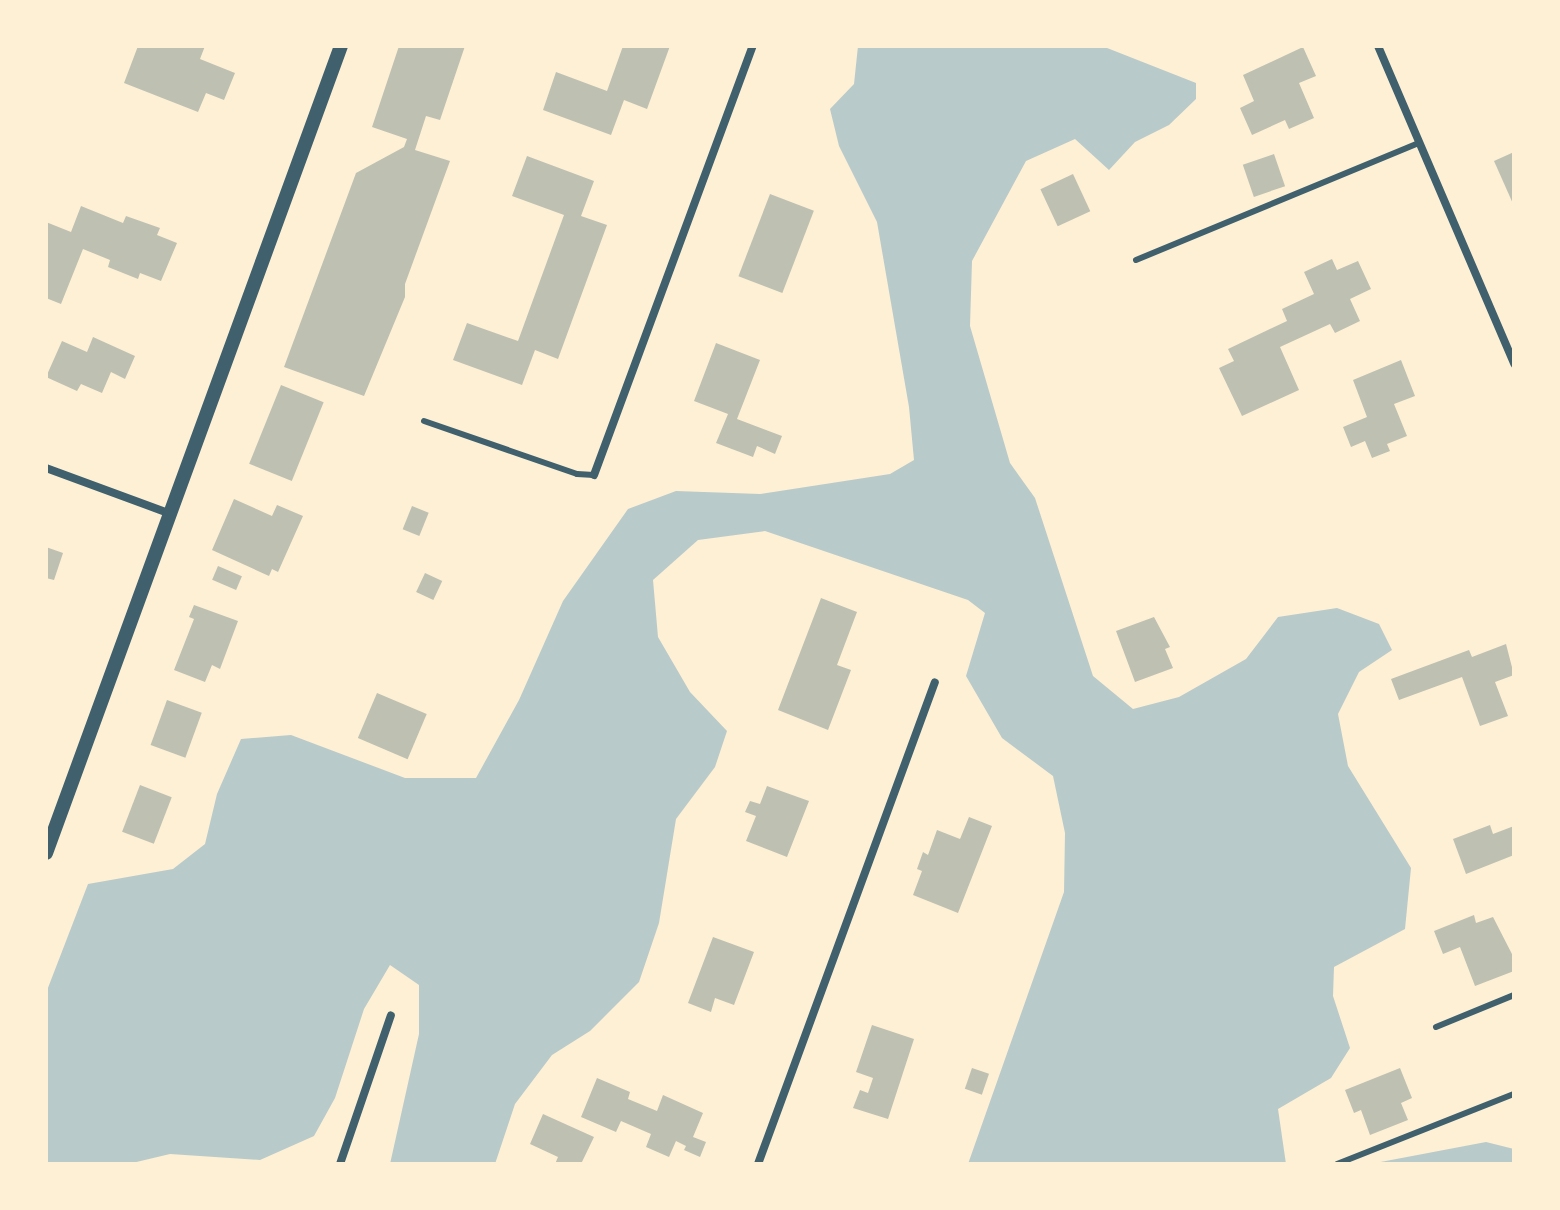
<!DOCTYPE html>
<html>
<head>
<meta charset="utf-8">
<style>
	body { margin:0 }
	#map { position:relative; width:1560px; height:1210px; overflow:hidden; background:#fdf0d5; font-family:Barlow,sans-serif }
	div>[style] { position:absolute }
	.green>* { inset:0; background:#b9caca }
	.building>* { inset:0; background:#bec0b2; transform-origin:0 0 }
	.service>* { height:6px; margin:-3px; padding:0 3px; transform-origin:3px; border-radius:3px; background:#3f606c }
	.minor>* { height:8px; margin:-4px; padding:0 4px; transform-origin:4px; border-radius:4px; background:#3f606c }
	.tertiary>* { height:14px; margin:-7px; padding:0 7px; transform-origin:7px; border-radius:7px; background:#3f606c }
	span { translate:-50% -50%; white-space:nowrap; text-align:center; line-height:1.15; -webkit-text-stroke:7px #fdf0d5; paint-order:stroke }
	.frame { position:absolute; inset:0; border:48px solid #fdf0d5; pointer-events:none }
</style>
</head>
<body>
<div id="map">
	<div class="green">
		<i style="clip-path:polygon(858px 46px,1102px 46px,1196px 83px,1196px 99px,1169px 125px,1135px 142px,1109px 170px,1075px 139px,1026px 161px,972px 261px,970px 326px,1010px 463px,1035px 498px,1093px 676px,1133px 709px,1179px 697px,1246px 659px,1278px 617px,1337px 608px,1379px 624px,1392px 650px,1359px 672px,1338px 714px,1348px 766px,1411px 868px,1405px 929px,1334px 967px,1333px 996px,1350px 1048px,1331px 1078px,1278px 1109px,1286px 1164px,968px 1164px,1064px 892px,1065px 833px,1053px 776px,1002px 738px,966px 676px,985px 613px,968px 600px,765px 531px,698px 540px,653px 580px,658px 637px,690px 692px,727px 731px,715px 767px,676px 819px,659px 923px,639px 982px,590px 1031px,552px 1055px,515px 1104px,495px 1164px,390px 1164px,419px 1034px,419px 985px,390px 965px,364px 1009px,335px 1098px,314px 1136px,260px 1160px,170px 1154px,128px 1164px,46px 1164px,46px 993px,88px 884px,173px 869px,205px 844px,217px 794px,241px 739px,291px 735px,405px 778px,476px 778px,519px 700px,563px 601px,628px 509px,676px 491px,760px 494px,890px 474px,914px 460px,909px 407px,877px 222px,839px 146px,830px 109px,854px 84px)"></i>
		<i style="clip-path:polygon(1486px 1142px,1514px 1149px,1514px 1164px,1370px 1164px)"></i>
	</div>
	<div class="building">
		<i style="clip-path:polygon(138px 46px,205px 46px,200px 59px,235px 73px,224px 100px,206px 93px,198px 112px,124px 83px)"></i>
		<i style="clip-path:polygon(399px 46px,465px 46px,440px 120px,426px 116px,415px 150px,450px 161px,405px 284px,405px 297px,364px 396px,284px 367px,356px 173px,404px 147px,407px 139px,372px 127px)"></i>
		<i style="clip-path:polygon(623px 46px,670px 46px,647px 109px,624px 100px,611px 135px,543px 110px,556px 72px,607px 91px)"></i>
		<i style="clip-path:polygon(1303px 47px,1316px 76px,1299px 83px,1314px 118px,1289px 129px,1285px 120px,1252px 135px,1240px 108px,1254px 101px,1243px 75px)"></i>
		<i style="clip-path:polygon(1514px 152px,1514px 206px,1494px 161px)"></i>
		<i style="left:1274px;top:154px;width:34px;height:33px;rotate:71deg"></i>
		<i style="clip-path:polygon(527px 156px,594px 181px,581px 216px,607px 225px,558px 359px,535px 350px,522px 385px,453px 360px,467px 323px,518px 341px,564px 215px,512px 196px)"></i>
		<i style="left:1073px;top:174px;width:41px;height:36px;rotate:65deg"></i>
		<i style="left:770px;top:194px;width:47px;height:88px;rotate:21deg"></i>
		<i style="clip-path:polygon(81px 206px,123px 223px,126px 216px,160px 228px,157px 235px,177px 243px,161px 281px,140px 273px,138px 279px,108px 267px,110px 260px,83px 249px,61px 304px,46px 298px,46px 222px,71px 232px)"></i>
		<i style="clip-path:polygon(1332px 259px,1337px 270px,1358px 261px,1371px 289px,1350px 299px,1360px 321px,1335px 333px,1330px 324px,1280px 347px,1299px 390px,1242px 416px,1219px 368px,1234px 361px,1228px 349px,1287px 321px,1282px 309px,1314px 294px,1304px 272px)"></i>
		<i style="clip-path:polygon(93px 337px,135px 356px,125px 379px,111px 372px,102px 393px,81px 384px,77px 391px,46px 377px,62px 341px,87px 352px)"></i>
		<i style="clip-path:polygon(716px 343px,760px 360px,737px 419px,782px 436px,775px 454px,757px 446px,753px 457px,716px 443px,728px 414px,694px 401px)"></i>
		<i style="clip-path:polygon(1401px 360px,1415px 396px,1394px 404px,1407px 436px,1387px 444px,1390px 451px,1372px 458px,1365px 441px,1351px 447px,1343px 427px,1367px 417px,1353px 380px)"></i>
		<i style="left:281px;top:385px;width:46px;height:85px;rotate:22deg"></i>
		<i style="clip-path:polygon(234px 499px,272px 516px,277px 505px,303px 516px,278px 572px,272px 569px,269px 576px,212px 550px)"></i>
		<i style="left:412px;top:506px;width:18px;height:25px;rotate:22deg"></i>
		<i style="clip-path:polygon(46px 547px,63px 553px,54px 580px,46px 578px)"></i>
		<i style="left:218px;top:566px;width:26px;height:15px;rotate:23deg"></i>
		<i style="left:425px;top:573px;width:19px;height:21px;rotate:25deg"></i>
		<i style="clip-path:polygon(821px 598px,857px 612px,837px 665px,851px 670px,828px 730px,778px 710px)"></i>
		<i style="clip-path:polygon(194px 605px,238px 621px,220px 669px,212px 665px,205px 682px,174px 670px,194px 619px,189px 617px)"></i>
		<i style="clip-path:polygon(1154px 617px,1170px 647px,1165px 649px,1173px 668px,1135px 682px,1116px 631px)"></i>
		<i style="clip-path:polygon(1506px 644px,1514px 675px,1495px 682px,1508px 716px,1480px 726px,1462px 677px,1399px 700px,1391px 679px,1469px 650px,1472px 657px)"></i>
		<i style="left:377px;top:693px;width:54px;height:49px;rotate:23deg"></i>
		<i style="left:167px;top:700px;width:37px;height:48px;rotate:20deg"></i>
		<i style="left:140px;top:785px;width:34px;height:50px;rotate:21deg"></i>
		<i style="clip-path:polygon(767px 786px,809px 801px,787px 857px,746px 841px,756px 816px,745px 812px,750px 801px,760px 804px)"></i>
		<i style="clip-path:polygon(969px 817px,992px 826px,958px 913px,913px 895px,922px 871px,917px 869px,923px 852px,928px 855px,937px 830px,960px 839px)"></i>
		<i style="clip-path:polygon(1490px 825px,1493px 834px,1514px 826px,1514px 855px,1466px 874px,1453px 839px)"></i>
		<i style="clip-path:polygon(1474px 915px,1476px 923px,1493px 917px,1514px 958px,1514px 971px,1475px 986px,1460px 947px,1443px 954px,1434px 931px)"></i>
		<i style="clip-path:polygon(713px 937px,754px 952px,734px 1005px,715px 998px,711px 1012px,688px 1003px)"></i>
		<i style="clip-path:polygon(872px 1025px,914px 1039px,888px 1119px,853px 1108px,860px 1090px,868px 1093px,873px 1078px,856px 1072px)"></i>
		<i style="left:972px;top:1068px;width:18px;height:22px;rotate:19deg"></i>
		<i style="clip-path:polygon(1400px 1068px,1412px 1098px,1401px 1103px,1408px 1120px,1370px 1135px,1361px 1110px,1354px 1113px,1345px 1090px)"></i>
		<i style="clip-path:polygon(597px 1078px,630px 1092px,628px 1099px,657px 1111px,663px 1095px,703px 1113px,693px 1137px,706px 1142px,700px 1157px,684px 1150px,686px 1146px,676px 1141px,669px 1157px,646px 1147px,651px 1134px,621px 1121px,616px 1132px,581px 1117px)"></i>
		<i style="clip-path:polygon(543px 1114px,594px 1137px,581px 1164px,555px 1164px,558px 1157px,530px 1144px)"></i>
	</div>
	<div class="service">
		<i style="left:1136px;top:260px;width:306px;rotate:-22.5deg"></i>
		<i style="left:424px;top:421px;width:162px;rotate:19.1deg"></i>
		<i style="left:577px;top:474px;width:17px;rotate:3deg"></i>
		<i style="left:1436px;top:1027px;width:84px;rotate:-22.3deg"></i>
		<i style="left:1337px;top:1164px;width:190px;rotate:-21.6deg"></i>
	</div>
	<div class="minor">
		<i style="left:1378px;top:46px;width:346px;rotate:66.8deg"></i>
		<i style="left:46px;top:468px;width:133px;rotate:20.2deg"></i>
		<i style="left:594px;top:475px;width:458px;rotate:-69.7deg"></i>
		<i style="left:340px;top:1164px;width:157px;rotate:-71.1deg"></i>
		<i style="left:758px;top:1164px;width:513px;rotate:-69.84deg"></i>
	</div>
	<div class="tertiary">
		<i style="left:46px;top:853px;width:859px;rotate:-69.92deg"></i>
	</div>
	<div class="frame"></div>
</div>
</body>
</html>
